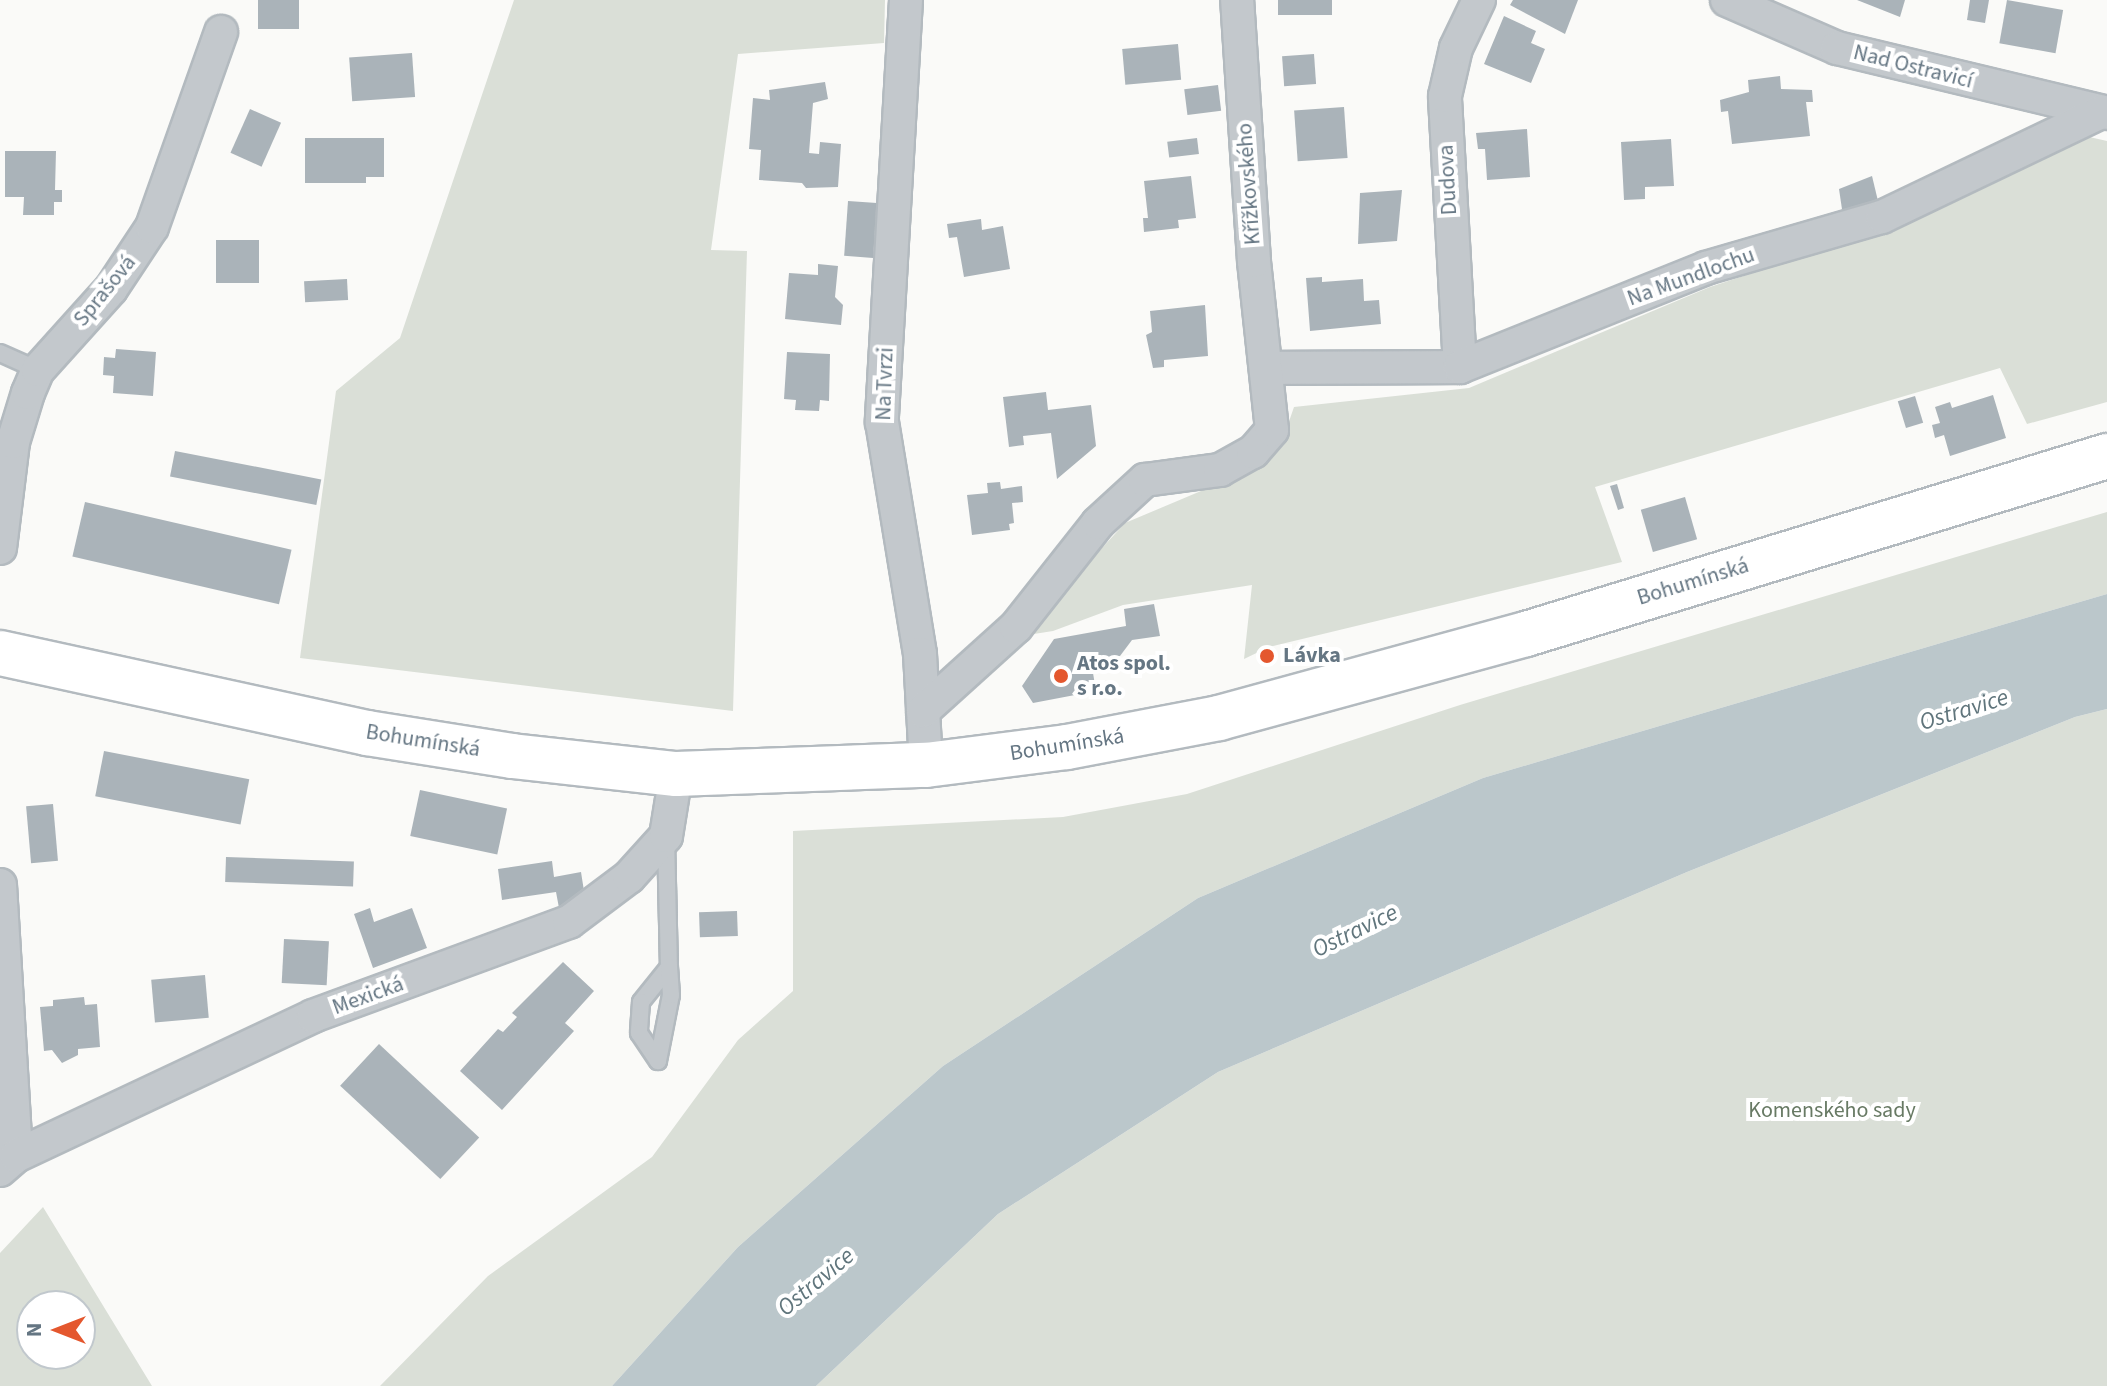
<!DOCTYPE html>
<html>
<head>
<meta charset="utf-8">
<style>
	body { margin:0 }
	#map { position:relative; width:2107px; height:1386px; overflow:hidden; background:#fafaf8; font-family:"Source Sans 3",sans-serif }
	div>[style] { position:absolute }
	.green>* { inset:0; background:#dadfd7 }
	.water>* { inset:0; background:#bbc7cb }
	.building>* { inset:0; background:#aab3b9; transform-origin:0 0 }
	.roads { filter:drop-shadow(2px 0 #b3babf) drop-shadow(-2px 0 #b3babf) drop-shadow(0 2px #b3babf) drop-shadow(0 -2px #b3babf) }
	.service>* { height:16px; margin:-8px; padding:0 8px; transform-origin:8px; border-radius:8px; background:#c3c8cc }
	.minor>* { height:32px; margin:-16px; padding:0 16px; transform-origin:16px; border-radius:16px; background:#c3c8cc }
	.secondary>* { height:44px; margin:-22px; padding:0 22px; transform-origin:22px; border-radius:22px; background:#fff }
	.dots>* { width:22px; height:22px; translate:-50% -50%; box-sizing:border-box; border:4px solid #fff; border-radius:50% }
	span { translate:-50% -50%; white-space:nowrap; text-align:center; line-height:1.15; -webkit-text-stroke:8px #fff; paint-order:stroke }
	.street-label { font-size:22px; color:#657683 }
	.poi-label { font-size:22px; color:#657683; font-weight:700 }
	.left { translate:0 -50%; text-align:left }
	.park-label { font-size:22px; color:#687a64 }
	.water-label { font-size:24px; color:#60757c; font-style:italic }
	.north { position:absolute; left:16px; top:1290px; width:80px; height:80px; box-sizing:border-box; background:#fff; border:2px solid #c1c8cd; border-radius:50%; rotate:270deg; font-size:22px; font-weight:700; line-height:32px; text-align:center; color:#657683 }
	.north::after { content:''; display:block; margin:auto; width:28px; height:36px; background:#e4572e; clip-path:polygon(50% 0,100% 100%,50% 72%,0 100%) }
</style>
</head>
<body>
<div id="map">
	<div class="green">
		<i style="clip-path:polygon(514px 0,885px 0,884px 43px,738px 54px,711px 250px,747px 251px,733px 711px,300px 658px,336px 391px,400px 338px)"></i>
		<i style="clip-path:polygon(2085px 136px,2107px 141px,2107px 402px,2027px 424px,2000px 368px,1595px 487px,1622px 562px,1269px 647px,1244px 659px,1252px 585px,1123px 605px,1053px 631px,1021px 636px,1125px 523px,1258px 467px,1284px 436px,1294px 407px,1469px 388px,1710px 287px,1889px 228px)"></i>
		<i style="clip-path:polygon(2107px 512px,2107px 594px,1483px 778px,1198px 898px,943px 1066px,738px 1247px,612px 1386px,380px 1386px,488px 1276px,652px 1157px,738px 1040px,793px 991px,793px 831px,1063px 817px,1187px 794px,1460px 705px)"></i>
		<i style="clip-path:polygon(2107px 709px,2107px 1386px,816px 1386px,998px 1214px,1218px 1072px,1687px 872px,2075px 717px)"></i>
		<i style="clip-path:polygon(evenodd,43px 1207px,152px 1386px,0 1386px,0 1253px,43px 1207px,32px 1306px,80px 1306px,80px 1354px,32px 1354px,32px 1306px)"></i>
	</div>
	<div class="water">
		<i style="clip-path:polygon(2107px 594px,2107px 709px,2075px 717px,1687px 872px,1218px 1072px,998px 1214px,816px 1386px,612px 1386px,738px 1247px,943px 1066px,1198px 898px,1483px 778px)"></i>
	</div>
	<div class="building">
		<i style="left:258px;top:0;width:41px;height:29px"></i>
		<i style="left:1278px;top:0;width:54px;height:15px"></i>
		<i style="clip-path:polygon(1513px 0,1578px 0,1565px 34px,1510px 5px)"></i>
		<i style="clip-path:polygon(1857px 0,1905px 0,1900px 17px)"></i>
		<i style="clip-path:polygon(1970px 0,1989px 0,1985px 23px,1967px 20px)"></i>
		<i style="left:2007px;top:0;width:57px;height:44px;rotate:10deg"></i>
		<i style="clip-path:polygon(1504px 16px,1536px 31px,1531px 43px,1545px 49px,1531px 83px,1484px 64px)"></i>
		<i style="left:1178px;top:44px;width:36px;height:56px;rotate:85deg"></i>
		<i style="left:412px;top:53px;width:44px;height:63px;rotate:86deg"></i>
		<i style="left:1314px;top:54px;width:30px;height:32px;rotate:86deg"></i>
		<i style="clip-path:polygon(1780px 76px,1781px 89px,1812px 90px,1813px 102px,1806px 102px,1810px 136px,1732px 144px,1728px 111px,1721px 112px,1720px 100px,1749px 92px,1748px 80px)"></i>
		<i style="clip-path:polygon(825px 82px,828px 99px,813px 103px,809px 153px,819px 154px,820px 142px,841px 144px,838px 187px,806px 188px,802px 183px,759px 180px,761px 150px,749px 149px,753px 98px,770px 100px,769px 90px)"></i>
		<i style="left:1218px;top:85px;width:26px;height:34px;rotate:83deg"></i>
		<i style="left:1344px;top:107px;width:51px;height:50px;rotate:86deg"></i>
		<i style="left:250px;top:109px;width:34px;height:48px;rotate:24deg"></i>
		<i style="clip-path:polygon(1527px 129px,1530px 177px,1487px 180px,1485px 149px,1478px 149px,1476px 133px)"></i>
		<i style="clip-path:polygon(305px 138px,384px 138px,384px 177px,366px 177px,366px 183px,305px 183px)"></i>
		<i style="left:1197px;top:138px;width:16px;height:30px;rotate:83deg"></i>
		<i style="clip-path:polygon(1671px 139px,1674px 186px,1645px 187px,1645px 199px,1624px 200px,1621px 142px)"></i>
		<i style="clip-path:polygon(5px 151px,56px 151px,55px 190px,62px 190px,62px 202px,54px 202px,54px 215px,23px 215px,24px 197px,5px 197px)"></i>
		<i style="clip-path:polygon(1191px 176px,1196px 218px,1178px 220px,1179px 228px,1144px 232px,1143px 218px,1148px 218px,1144px 181px)"></i>
		<i style="clip-path:polygon(1872px 176px,1878px 201px,1843px 216px,1839px 189px)"></i>
		<i style="clip-path:polygon(1402px 190px,1397px 241px,1358px 244px,1360px 193px)"></i>
		<i style="left:848px;top:201px;width:29px;height:55px;rotate:4deg"></i>
		<i style="clip-path:polygon(981px 219px,982px 230px,1003px 226px,1010px 269px,964px 277px,957px 237px,949px 238px,947px 224px)"></i>
		<i style="left:216px;top:240px;width:43px;height:43px"></i>
		<i style="clip-path:polygon(818px 264px,838px 266px,835px 297px,843px 305px,841px 325px,785px 319px,789px 273px,818px 275px)"></i>
		<i style="clip-path:polygon(1322px 277px,1322px 282px,1363px 279px,1364px 301px,1379px 300px,1381px 324px,1310px 331px,1306px 278px)"></i>
		<i style="left:347px;top:279px;width:21px;height:43px;rotate:87deg"></i>
		<i style="clip-path:polygon(1205px 305px,1208px 356px,1164px 360px,1164px 367px,1153px 368px,1146px 335px,1152px 332px,1150px 311px)"></i>
		<i style="clip-path:polygon(116px 349px,156px 352px,153px 396px,113px 393px,114px 376px,103px 375px,104px 357px,115px 358px)"></i>
		<i style="clip-path:polygon(787px 352px,830px 354px,829px 401px,820px 400px,819px 411px,795px 410px,796px 400px,784px 399px)"></i>
		<i style="clip-path:polygon(1046px 392px,1048px 410px,1091px 405px,1096px 446px,1057px 479px,1051px 433px,1023px 436px,1024px 445px,1009px 447px,1003px 397px)"></i>
		<i style="clip-path:polygon(1993px 395px,2006px 438px,1950px 456px,1944px 435px,1935px 438px,1932px 425px,1940px 423px,1935px 407px,1950px 402px,1952px 408px)"></i>
		<i style="left:1915px;top:396px;width:28px;height:18px;rotate:73deg"></i>
		<i style="left:175px;top:451px;width:149px;height:26px;rotate:11deg"></i>
		<i style="clip-path:polygon(1000px 482px,1001px 489px,1022px 486px,1023px 502px,1012px 503px,1014px 523px,1009px 524px,1010px 530px,972px 535px,967px 495px,988px 493px,987px 483px)"></i>
		<i style="clip-path:polygon(1617px 484px,1624px 508px,1618px 510px,1610px 486px)"></i>
		<i style="left:1685px;top:497px;width:44px;height:46px;rotate:74deg"></i>
		<i style="left:85px;top:502px;width:212px;height:56px;rotate:13deg"></i>
		<i style="clip-path:polygon(1154px 604px,1160px 636px,1132px 640px,1120px 656px,1091px 661px,1096px 691px,1033px 703px,1022px 686px,1054px 639px,1126px 626px,1124px 609px)"></i>
		<i style="left:104px;top:751px;width:148px;height:46px;rotate:11deg"></i>
		<i style="left:420px;top:790px;width:89px;height:47px;rotate:12deg"></i>
		<i style="left:53px;top:804px;width:57px;height:27px;rotate:85deg"></i>
		<i style="left:226px;top:857px;width:128px;height:25px;rotate:2deg"></i>
		<i style="clip-path:polygon(552px 861px,554px 877px,581px 872px,584px 891px,573px 906px,559px 908px,556px 892px,502px 900px,498px 869px)"></i>
		<i style="clip-path:polygon(370px 908px,374px 922px,412px 908px,427px 948px,373px 968px,354px 914px)"></i>
		<i style="left:737px;top:911px;width:25px;height:38px;rotate:88deg"></i>
		<i style="left:284px;top:939px;width:45px;height:44px;rotate:3deg"></i>
		<i style="clip-path:polygon(563px 962px,594px 991px,565px 1023px,574px 1031px,502px 1110px,460px 1071px,498px 1029px,503px 1032px,517px 1017px,512px 1013px)"></i>
		<i style="left:205px;top:975px;width:43px;height:54px;rotate:85deg"></i>
		<i style="clip-path:polygon(84px 997px,85px 1005px,97px 1004px,100px 1047px,78px 1049px,78px 1055px,62px 1063px,52px 1050px,44px 1051px,40px 1007px,53px 1006px,53px 1000px)"></i>
		<i style="left:379px;top:1044px;width:137px;height:57px;rotate:43deg"></i>
	</div>
	<div class="roads">
		<div class="service">
			<i style="left:0;top:353px;width:42px;rotate:24.1deg"></i>
			<i style="left:666px;top:837px;width:130px;rotate:88.7deg"></i>
			<i style="left:669px;top:967px;width:45px;rotate:128.7deg"></i>
			<i style="left:641px;top:1002px;width:31px;rotate:94deg"></i>
			<i style="left:639px;top:1033px;width:34px;rotate:56deg"></i>
			<i style="left:658px;top:1061px;width:67px;rotate:-78.9deg"></i>
			<i style="left:671px;top:995px;width:28px;rotate:-94deg"></i>
		</div>
		<div class="minor">
			<i style="left:906px;top:0;width:423px;rotate:93.3deg"></i>
			<i style="left:882px;top:422px;width:235px;rotate:80.7deg"></i>
			<i style="left:920px;top:654px;width:111px;rotate:86.9deg"></i>
			<i style="left:1727px;top:0;width:120px;rotate:23.6deg"></i>
			<i style="left:1837px;top:48px;width:278px;rotate:13.5deg"></i>
			<i style="left:1460px;top:367px;width:271px;rotate:-93.2deg"></i>
			<i style="left:1445px;top:96px;width:49px;rotate:-77.1deg"></i>
			<i style="left:1456px;top:48px;width:53px;rotate:-64.4deg"></i>
			<i style="left:1266px;top:368px;width:194px;rotate:-0.3deg"></i>
			<i style="left:1460px;top:367px;width:265px;rotate:-21.9deg"></i>
			<i style="left:1706px;top:268px;width:183px;rotate:-16.2deg"></i>
			<i style="left:1882px;top:217px;width:243px;rotate:-25.6deg"></i>
			<i style="left:0;top:548px;width:107px;rotate:-83deg"></i>
			<i style="left:13px;top:442px;width:51px;rotate:-73deg"></i>
			<i style="left:28px;top:393px;width:25px;rotate:-67deg"></i>
			<i style="left:38px;top:370px;width:109px;rotate:-48deg"></i>
			<i style="left:111px;top:289px;width:74px;rotate:-56.5deg"></i>
			<i style="left:152px;top:227px;width:207px;rotate:-70.5deg"></i>
			<i style="left:923px;top:711px;width:125px;rotate:-42.1deg"></i>
			<i style="left:1016px;top:627px;width:132px;rotate:-51.7deg"></i>
			<i style="left:1098px;top:523px;width:64px;rotate:-42.5deg"></i>
			<i style="left:1145px;top:480px;width:76px;rotate:-7.6deg"></i>
			<i style="left:1220px;top:470px;width:38px;rotate:-29deg"></i>
			<i style="left:1253px;top:452px;width:29px;rotate:-49deg"></i>
			<i style="left:1272px;top:430px;width:170px;rotate:-96.1deg"></i>
			<i style="left:1254px;top:261px;width:262px;rotate:-93.7deg"></i>
			<i style="left:0;top:885px;width:271px;rotate:86.6deg"></i>
			<i style="left:0;top:1170px;width:21px;rotate:-41deg"></i>
			<i style="left:16px;top:1156px;width:328px;rotate:-25.2deg"></i>
			<i style="left:313px;top:1016px;width:273px;rotate:-20.2deg"></i>
			<i style="left:569px;top:922px;width:75px;rotate:-36.9deg"></i>
			<i style="left:629px;top:877px;width:55px;rotate:-47.9deg"></i>
			<i style="left:666px;top:836px;width:63px;rotate:-80.8deg"></i>
		</div>
		<div class="secondary">
			<i style="left:0;top:653px;width:376px;rotate:12.3deg"></i>
			<i style="left:367px;top:733px;width:147px;rotate:9deg"></i>
			<i style="left:512px;top:756px;width:165px;rotate:6.3deg"></i>
			<i style="left:676px;top:774px;width:250px;rotate:-2.1deg"></i>
			<i style="left:926px;top:765px;width:142px;rotate:-7.3deg"></i>
			<i style="left:1067px;top:747px;width:155px;rotate:-10.8deg"></i>
			<i style="left:1219px;top:718px;width:318px;rotate:-15.3deg"></i>
			<i style="left:1526px;top:634px;width:608px;rotate:-17.03deg"></i>
		</div>
	</div>
	<div class="dots">
		<i style="left:1267px;top:656px;background:#e4572e"></i>
		<i style="left:1061px;top:676px;background:#e4572e"></i>
	</div>
	<div class="street-label">
		<span style="left:1913px;top:67px;rotate:14deg">Nad Ostravicí</span>
		<span style="left:1448px;top:180px;rotate:-93deg">Dudova</span>
		<span style="left:1249px;top:184px;rotate:-94deg">Křížkovského</span>
		<span style="left:1691px;top:277px;rotate:-20deg">Na Mundlochu</span>
		<span style="left:105px;top:291px;rotate:-51deg">Sprašová</span>
		<span style="left:885px;top:384px;rotate:-88deg">Na Tvrzi</span>
		<span style="left:1693px;top:582px;rotate:-17deg">Bohumínská</span>
		<span style="left:423px;top:741px;rotate:9deg">Bohumínská</span>
		<span style="left:1067px;top:745px;rotate:-9deg">Bohumínská</span>
		<span style="left:368px;top:996px;rotate:-20deg">Mexická</span>
	</div>
	<div class="poi-label">
		<span class="left" style="left:1283px;top:656px">Lávka</span>
		<span class="left" style="left:1077px;top:676px">Atos spol.<br>s r.o.</span>
	</div>
	<div class="park-label">
		<span style="left:1832px;top:1111px">Komenského sady</span>
	</div>
	<div class="water-label">
		<span style="left:1964px;top:710px;rotate:-17deg">Ostravice</span>
		<span style="left:1355px;top:931px;rotate:-26deg">Ostravice</span>
		<span style="left:816px;top:1282px;rotate:-40deg">Ostravice</span>
	</div>
	<div class="north">N</div>
</div>
</body>
</html>
